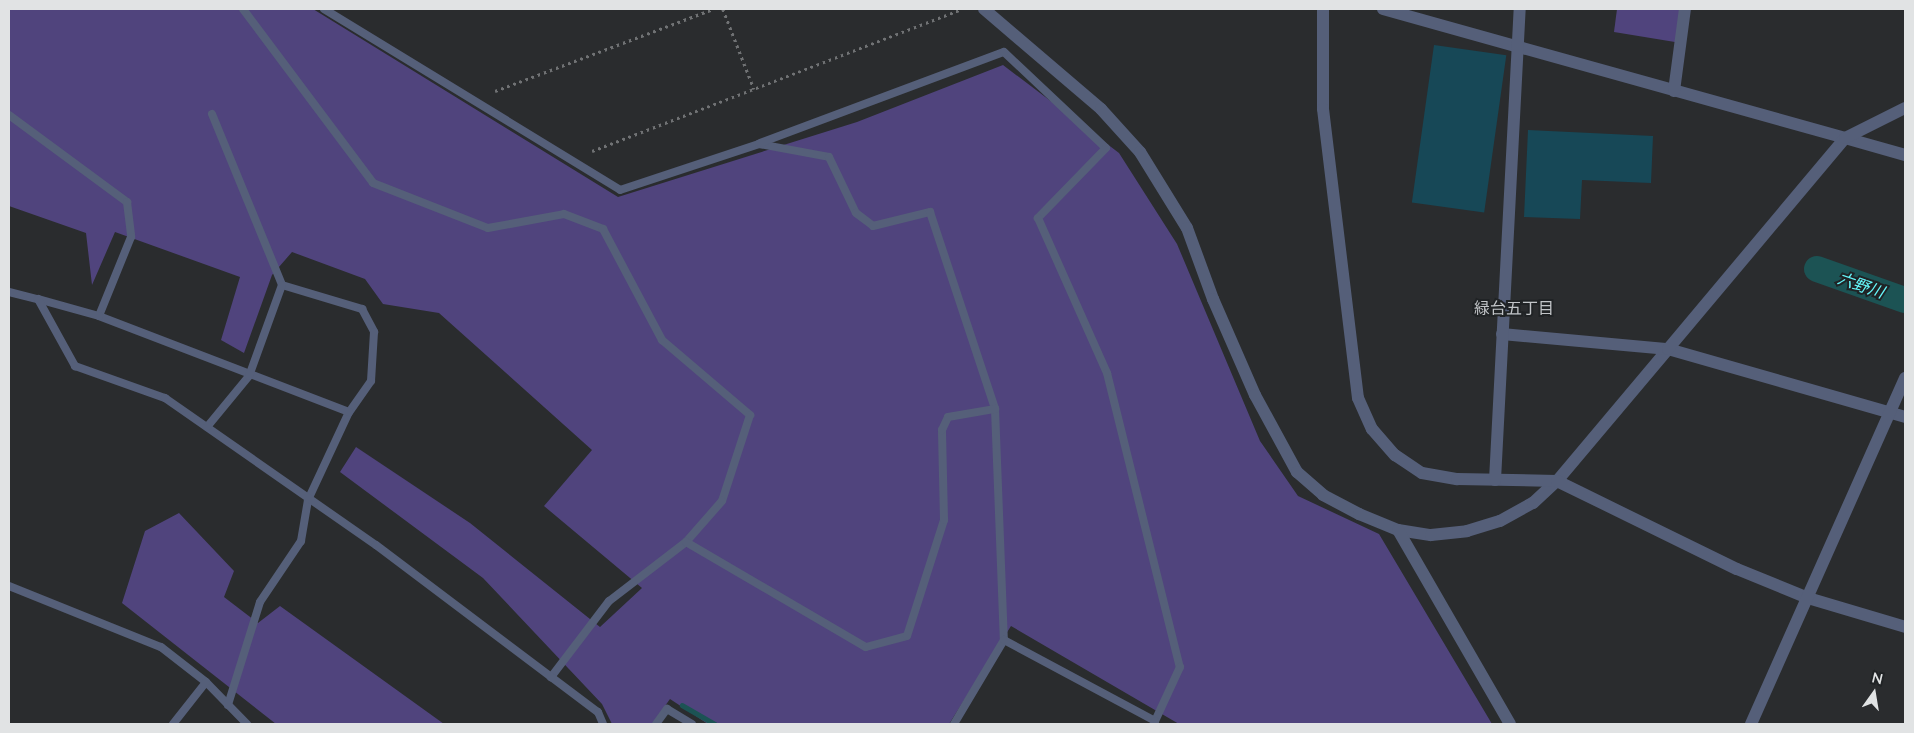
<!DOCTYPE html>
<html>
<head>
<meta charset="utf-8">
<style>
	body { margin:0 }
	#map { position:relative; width:1914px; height:733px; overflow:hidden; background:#2a2c2e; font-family:Lato,"Noto Sans JP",sans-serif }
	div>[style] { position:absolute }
	.green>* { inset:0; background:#50447d }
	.stream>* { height:4.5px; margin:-2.25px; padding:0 2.25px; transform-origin:2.25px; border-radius:2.25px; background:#1c5354 }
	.river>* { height:26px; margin:-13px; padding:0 13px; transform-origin:13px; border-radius:13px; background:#1c5354 }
	.building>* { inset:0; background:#174857; transform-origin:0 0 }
	.path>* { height:2.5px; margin-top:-1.25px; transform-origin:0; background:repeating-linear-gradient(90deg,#707274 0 2.5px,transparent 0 6.5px) }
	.service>* { height:8px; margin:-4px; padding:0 4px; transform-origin:4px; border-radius:4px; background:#555f79 }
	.minor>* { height:12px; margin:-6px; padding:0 6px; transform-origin:6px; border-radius:6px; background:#555f79 }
	.tertiary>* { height:12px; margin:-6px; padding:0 6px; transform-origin:6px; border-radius:6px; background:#555f79 }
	span { translate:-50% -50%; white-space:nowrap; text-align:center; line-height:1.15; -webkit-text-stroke:4px #202325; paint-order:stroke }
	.water-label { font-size:16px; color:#65f8fb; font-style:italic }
	.neighbourhood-label { font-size:16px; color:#c1c4c7 }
	.frame { position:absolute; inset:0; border:10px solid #e1e3e4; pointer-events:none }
	.north { position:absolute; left:1849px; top:668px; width:50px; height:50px; -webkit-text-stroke:4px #202325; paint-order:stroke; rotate:13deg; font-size:14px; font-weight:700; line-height:20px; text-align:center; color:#e1e3e4 }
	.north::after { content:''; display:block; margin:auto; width:18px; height:22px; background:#e1e3e4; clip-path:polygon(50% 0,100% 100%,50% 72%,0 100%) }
</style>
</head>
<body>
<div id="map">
	<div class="green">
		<i style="clip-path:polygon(9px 9px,313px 9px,618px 197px,857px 122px,1003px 65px,1119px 153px,1177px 244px,1260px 441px,1298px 496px,1379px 534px,1492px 724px,1179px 724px,1011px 626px,949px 724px,708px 724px,670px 699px,652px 724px,612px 724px,602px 704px,483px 578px,340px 472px,356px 447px,470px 523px,600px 627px,642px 588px,544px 506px,592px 450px,439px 313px,383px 304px,365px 279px,292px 252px,272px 275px,244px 353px,221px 340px,240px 277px,115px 232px,92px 285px,86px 233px,9px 206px)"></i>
		<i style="clip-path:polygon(1617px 9px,1685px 9px,1681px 43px,1614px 32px)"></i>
		<i style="clip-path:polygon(179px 513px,234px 571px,224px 597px,258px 623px,280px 606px,444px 724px,276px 724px,122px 603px,145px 531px)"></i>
	</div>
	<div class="stream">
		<i style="left:682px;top:705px;width:38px;rotate:30deg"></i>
	</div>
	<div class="river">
		<i style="left:1817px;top:269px;width:93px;rotate:19.4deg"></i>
	</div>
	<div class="building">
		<i style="left:1434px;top:45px;width:73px;height:159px;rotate:8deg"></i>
		<i style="clip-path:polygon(1528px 130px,1653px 136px,1651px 183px,1582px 180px,1580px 219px,1524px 217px)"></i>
	</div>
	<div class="path">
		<i style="left:723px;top:9px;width:86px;rotate:68.8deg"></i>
		<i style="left:495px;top:91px;width:233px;rotate:-20.6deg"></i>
		<i style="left:592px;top:151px;width:396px;rotate:-21deg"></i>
	</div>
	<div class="service">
		<i style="left:243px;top:9px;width:217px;rotate:53.2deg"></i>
		<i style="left:373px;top:183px;width:123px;rotate:21.4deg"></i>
		<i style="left:488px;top:228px;width:77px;rotate:-10.4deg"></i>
		<i style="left:564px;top:214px;width:42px;rotate:21deg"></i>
		<i style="left:603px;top:229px;width:126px;rotate:62deg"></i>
		<i style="left:662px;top:340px;width:116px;rotate:40.4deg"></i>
		<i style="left:750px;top:415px;width:90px;rotate:108deg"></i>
		<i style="left:722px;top:501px;width:55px;rotate:131.3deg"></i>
		<i style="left:686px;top:542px;width:97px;rotate:142.5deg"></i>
		<i style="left:609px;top:601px;width:96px;rotate:127.3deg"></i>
		<i style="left:324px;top:9px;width:347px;rotate:31.4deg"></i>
		<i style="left:620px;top:190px;width:146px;rotate:-18.3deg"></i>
		<i style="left:759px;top:144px;width:71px;rotate:10.5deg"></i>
		<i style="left:829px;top:157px;width:62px;rotate:64.3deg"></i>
		<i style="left:856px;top:213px;width:21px;rotate:37deg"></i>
		<i style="left:873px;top:226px;width:59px;rotate:-13.8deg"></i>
		<i style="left:930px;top:212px;width:207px;rotate:71.7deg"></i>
		<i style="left:995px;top:409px;width:231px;rotate:87.8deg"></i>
		<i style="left:1004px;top:640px;width:98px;rotate:120.8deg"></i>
		<i style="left:212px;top:114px;width:185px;rotate:67.7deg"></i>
		<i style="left:282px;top:285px;width:84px;rotate:16.7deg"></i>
		<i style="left:362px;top:309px;width:26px;rotate:62deg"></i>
		<i style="left:374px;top:332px;width:49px;rotate:93.5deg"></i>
		<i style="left:371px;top:381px;width:38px;rotate:125deg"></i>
		<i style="left:349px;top:412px;width:97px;rotate:115deg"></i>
		<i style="left:308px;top:500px;width:42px;rotate:99.7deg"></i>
		<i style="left:301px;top:541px;width:73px;rotate:123.9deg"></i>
		<i style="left:260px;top:602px;width:108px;rotate:107.3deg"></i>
		<i style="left:9px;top:115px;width:147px;rotate:36.4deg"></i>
		<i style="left:127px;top:202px;width:35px;rotate:83deg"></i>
		<i style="left:131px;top:237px;width:85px;rotate:112.1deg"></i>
		<i style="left:760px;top:143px;width:260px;rotate:-20.5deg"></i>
		<i style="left:1004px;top:52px;width:140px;rotate:43.3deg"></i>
		<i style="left:1106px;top:148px;width:98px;rotate:134.2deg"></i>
		<i style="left:1038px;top:218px;width:170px;rotate:66deg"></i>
		<i style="left:1107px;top:373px;width:303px;rotate:76.1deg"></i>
		<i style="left:1180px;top:667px;width:60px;rotate:114.8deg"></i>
		<i style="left:9px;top:292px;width:30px;rotate:14deg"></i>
		<i style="left:349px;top:412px;width:268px;rotate:-159deg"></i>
		<i style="left:99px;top:316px;width:63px;rotate:-164.4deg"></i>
		<i style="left:38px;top:299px;width:77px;rotate:61.1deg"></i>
		<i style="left:75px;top:366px;width:96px;rotate:19.6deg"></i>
		<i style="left:165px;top:398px;width:257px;rotate:34.9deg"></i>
		<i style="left:376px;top:545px;width:278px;rotate:37deg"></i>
		<i style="left:598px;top:712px;width:13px;rotate:67deg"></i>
		<i style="left:207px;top:427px;width:66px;rotate:-50.5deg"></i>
		<i style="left:249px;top:376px;width:97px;rotate:-70.1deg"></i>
		<i style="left:686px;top:542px;width:208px;rotate:30.3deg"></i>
		<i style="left:866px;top:647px;width:42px;rotate:-15deg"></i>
		<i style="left:907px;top:636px;width:122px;rotate:-72.3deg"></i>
		<i style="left:944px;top:520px;width:90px;rotate:-91.3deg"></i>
		<i style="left:942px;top:430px;width:14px;rotate:-65deg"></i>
		<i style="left:948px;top:417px;width:48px;rotate:-9.7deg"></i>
		<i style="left:9px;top:586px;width:164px;rotate:21.9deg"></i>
		<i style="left:161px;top:647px;width:57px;rotate:37.9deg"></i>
		<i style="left:206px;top:682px;width:59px;rotate:45.7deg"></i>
		<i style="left:1004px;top:640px;width:171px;rotate:28.2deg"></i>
		<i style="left:1155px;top:721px;width:3px;rotate:108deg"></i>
		<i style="left:173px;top:724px;width:53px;rotate:-51.8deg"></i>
		<i style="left:656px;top:724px;width:19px;rotate:-54deg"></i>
		<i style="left:667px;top:709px;width:29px;rotate:31deg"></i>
	</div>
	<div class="minor">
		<i style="left:984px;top:9px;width:154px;rotate:40.5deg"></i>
		<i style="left:1101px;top:109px;width:58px;rotate:47.8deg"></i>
		<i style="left:1140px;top:152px;width:89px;rotate:58.3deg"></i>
		<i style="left:1187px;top:228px;width:76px;rotate:69.9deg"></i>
		<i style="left:1213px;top:299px;width:105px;rotate:66.4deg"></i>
		<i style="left:1255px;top:395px;width:88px;rotate:61.4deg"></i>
		<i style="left:1297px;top:472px;width:35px;rotate:41deg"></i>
		<i style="left:1323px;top:495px;width:41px;rotate:27.8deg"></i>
		<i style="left:1359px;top:514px;width:42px;rotate:22.3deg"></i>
		<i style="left:1398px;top:530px;width:33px;rotate:9deg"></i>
		<i style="left:1431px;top:535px;width:36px;rotate:-6deg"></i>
		<i style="left:1467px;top:531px;width:34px;rotate:-17deg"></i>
		<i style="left:1500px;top:521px;width:38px;rotate:-29deg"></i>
		<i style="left:1533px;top:503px;width:33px;rotate:-43deg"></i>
		<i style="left:1557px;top:481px;width:172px;rotate:-49.9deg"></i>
		<i style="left:1323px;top:9px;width:100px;rotate:90deg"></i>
		<i style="left:1323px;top:109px;width:291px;rotate:83.1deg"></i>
		<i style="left:1358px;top:398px;width:34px;rotate:66deg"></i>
		<i style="left:1372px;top:429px;width:35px;rotate:49deg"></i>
		<i style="left:1395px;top:455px;width:32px;rotate:34deg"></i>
		<i style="left:1422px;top:473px;width:36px;rotate:10deg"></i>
		<i style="left:1457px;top:479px;width:100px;rotate:1.1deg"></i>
		<i style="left:1557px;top:481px;width:200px;rotate:26.1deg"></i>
		<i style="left:1737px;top:569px;width:77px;rotate:22.2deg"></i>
		<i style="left:1808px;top:598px;width:101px;rotate:16.6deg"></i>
		<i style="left:1383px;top:9px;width:480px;rotate:15.6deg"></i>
		<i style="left:1674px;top:91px;width:83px;rotate:-82.4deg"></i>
		<i style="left:1502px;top:334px;width:167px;rotate:5.2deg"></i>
		<i style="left:1668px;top:349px;width:247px;rotate:16deg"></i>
		<i style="left:1495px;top:480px;width:472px;rotate:-87deg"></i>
		<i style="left:1398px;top:530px;width:224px;rotate:60deg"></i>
		<i style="left:1751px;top:724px;width:379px;rotate:-66deg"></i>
	</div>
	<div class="tertiary">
		<i style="left:1845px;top:138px;width:62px;rotate:15.8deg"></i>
		<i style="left:1668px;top:349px;width:275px;rotate:-50deg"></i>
		<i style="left:1845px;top:138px;width:67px;rotate:-26.6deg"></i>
	</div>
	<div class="water-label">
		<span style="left:1861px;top:285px;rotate:19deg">六野川</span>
	</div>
	<div class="neighbourhood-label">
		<span style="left:1514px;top:308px">緑台五丁目</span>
	</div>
	<div class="frame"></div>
	<div class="north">N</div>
</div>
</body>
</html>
